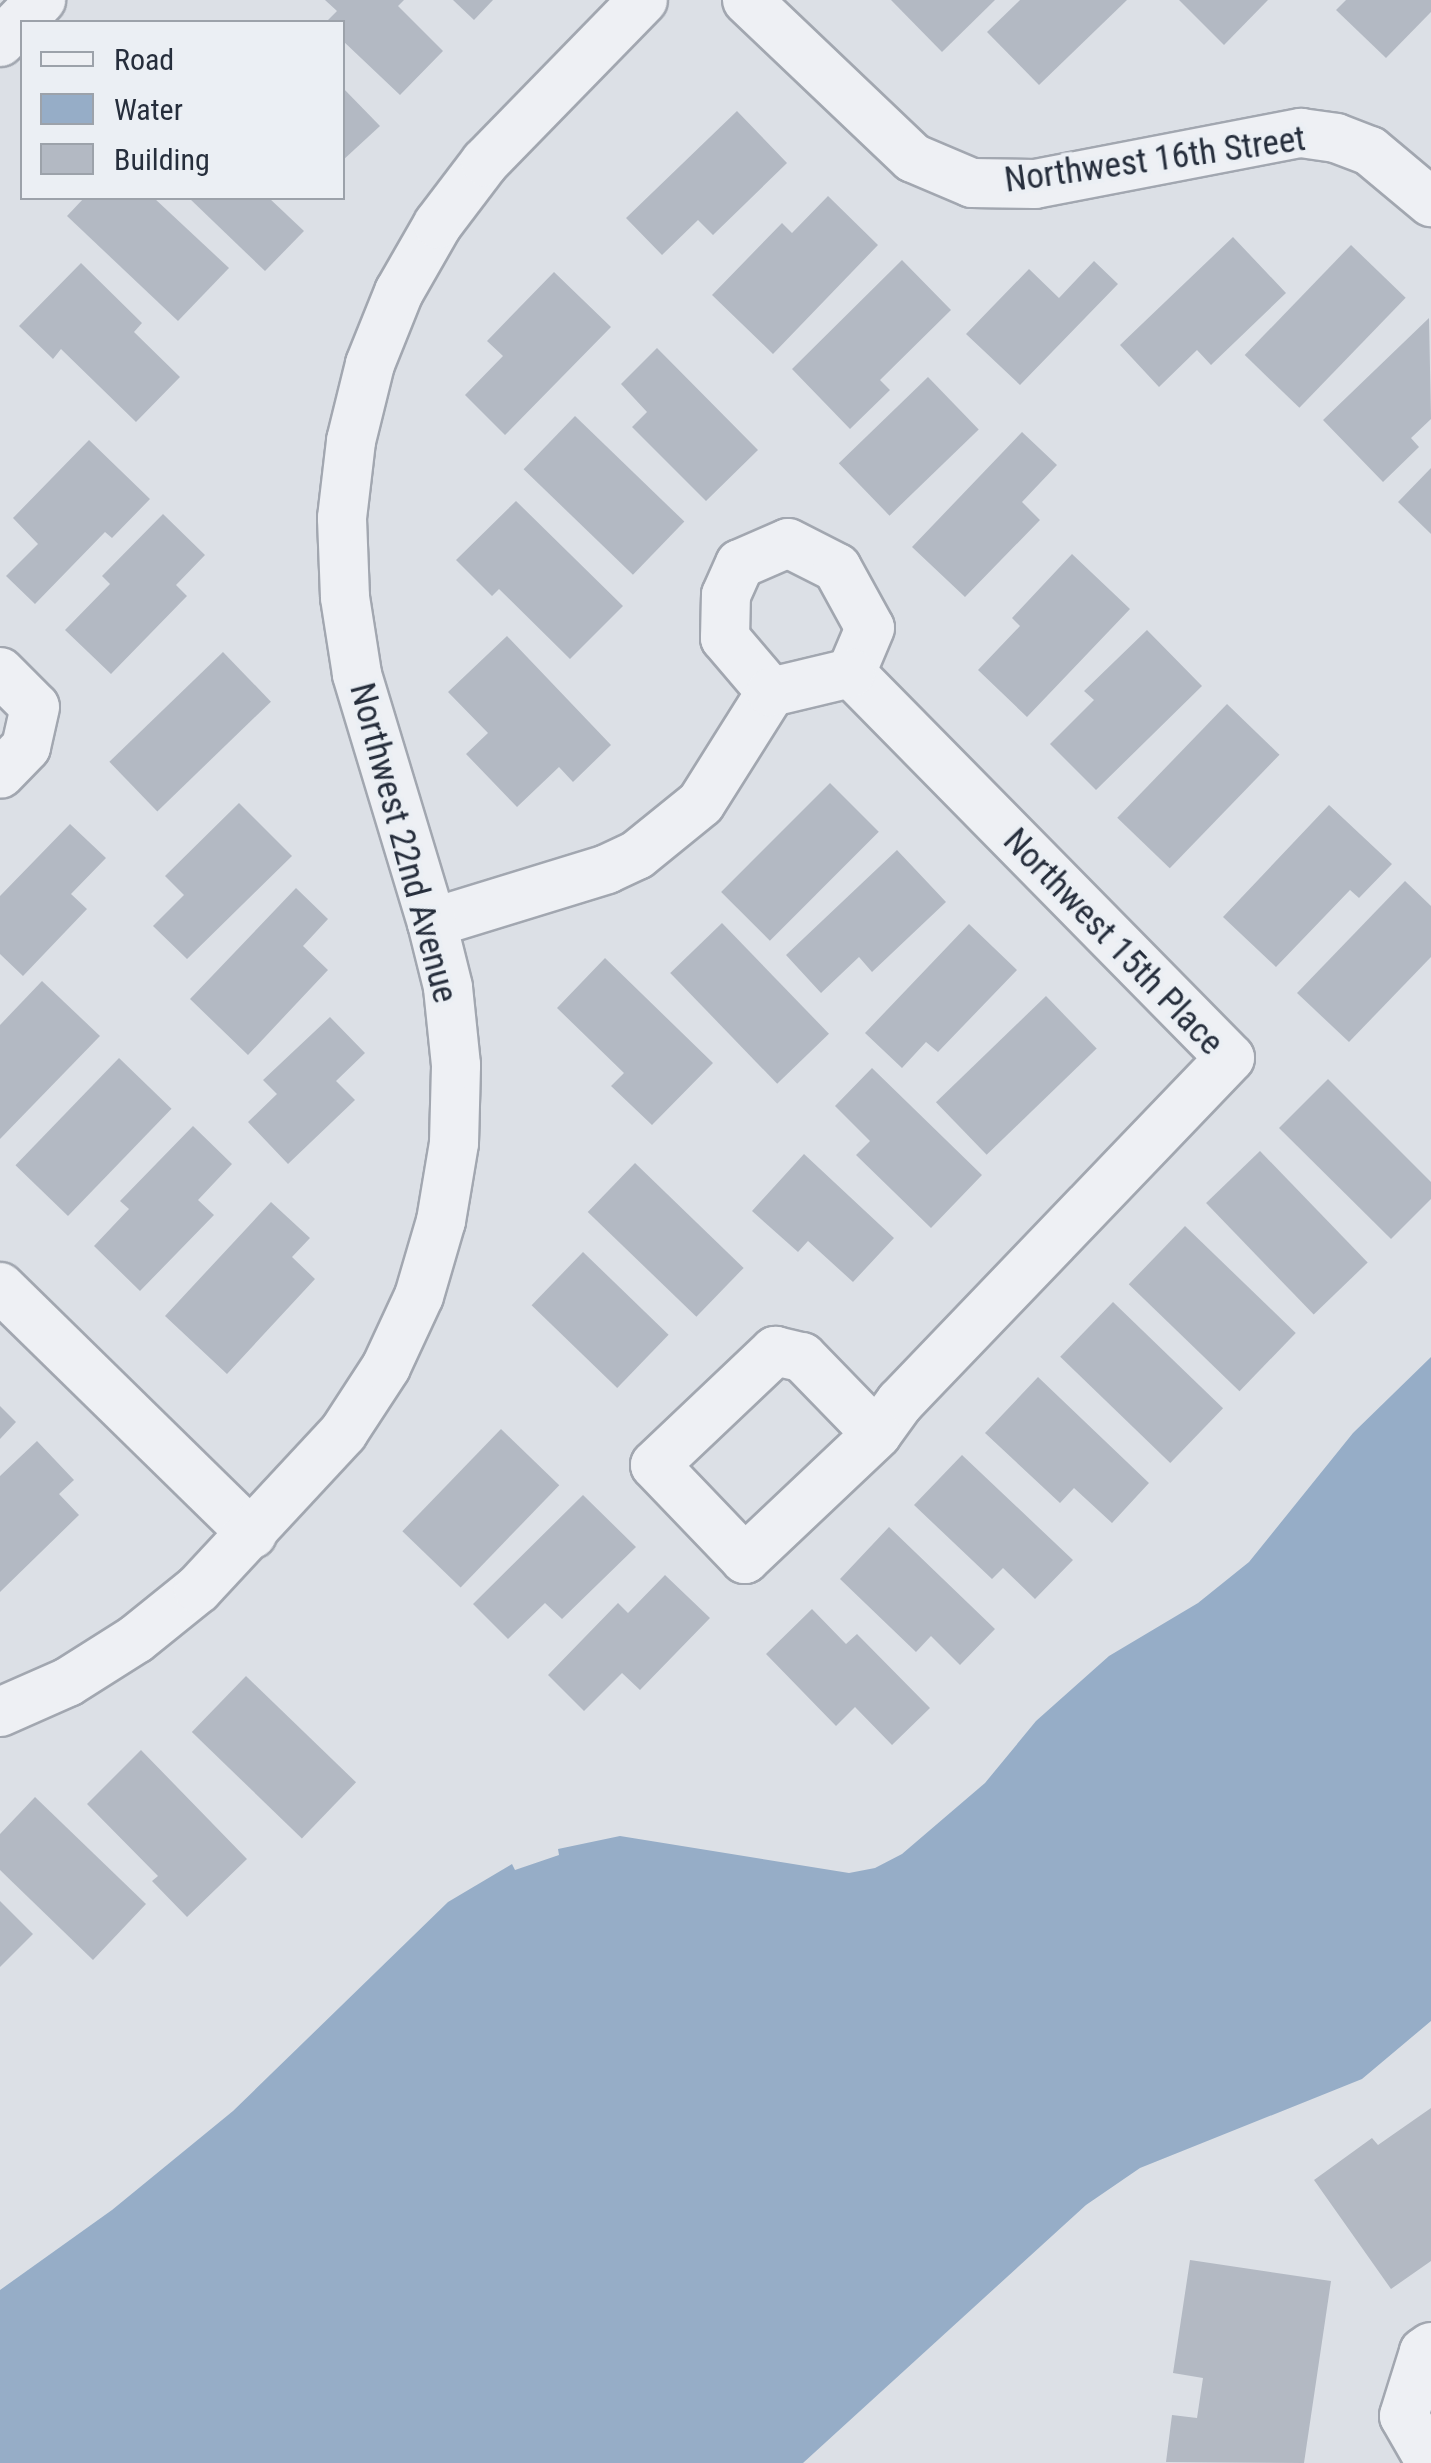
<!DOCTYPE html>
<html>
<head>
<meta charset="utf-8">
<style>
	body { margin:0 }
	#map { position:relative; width:1431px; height:2463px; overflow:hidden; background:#dce0e6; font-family:"Roboto Condensed",sans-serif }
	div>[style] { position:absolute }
	.water>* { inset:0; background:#96adc7 }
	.building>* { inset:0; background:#b3b9c3; transform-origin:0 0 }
	.roads { filter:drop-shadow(2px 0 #a2a7b0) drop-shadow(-2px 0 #a2a7b0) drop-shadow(0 2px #a2a7b0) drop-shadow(0 -2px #a2a7b0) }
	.minor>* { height:48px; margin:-24px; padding:0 24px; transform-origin:24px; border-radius:24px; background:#eef0f4 }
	span { translate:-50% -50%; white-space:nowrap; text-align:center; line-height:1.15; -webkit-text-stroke:8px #ebeff4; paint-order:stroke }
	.street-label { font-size:35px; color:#262e3c }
	.legend { position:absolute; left:20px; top:20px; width:325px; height:180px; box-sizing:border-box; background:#ebeff4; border:2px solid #9ca2aa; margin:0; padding:12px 18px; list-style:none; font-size:30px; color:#262e3c }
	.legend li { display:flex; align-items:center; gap:20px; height:50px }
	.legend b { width:50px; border:2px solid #9ca2aa }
</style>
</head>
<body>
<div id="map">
	<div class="water">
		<i style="clip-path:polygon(1431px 1357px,1431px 2021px,1362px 2079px,1140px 2168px,1086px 2205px,803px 2463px,0 2463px,0 2290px,112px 2210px,233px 2111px,448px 1902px,512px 1864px,515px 1870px,559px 1855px,558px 1849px,620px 1836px,849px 1873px,875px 1868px,902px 1854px,985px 1783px,1036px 1721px,1109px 1656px,1198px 1603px,1249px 1562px,1353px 1433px)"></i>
	</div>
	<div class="building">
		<i style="clip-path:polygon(325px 0,404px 0,398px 6px,443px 51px,400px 95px,342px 40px,342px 22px,326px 22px,337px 11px)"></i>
		<i style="clip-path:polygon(453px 0,493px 0,474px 20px)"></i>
		<i style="clip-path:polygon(891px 0,995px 0,942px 52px)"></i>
		<i style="clip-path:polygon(1020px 0,1127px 0,1039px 85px,987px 32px)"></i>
		<i style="clip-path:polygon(1179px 0,1268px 0,1224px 45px)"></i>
		<i style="clip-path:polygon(1346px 0,1431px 0,1431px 12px,1386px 58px,1336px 10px)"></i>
		<i style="clip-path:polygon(342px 87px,380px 126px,342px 161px)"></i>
		<i style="clip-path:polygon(737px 111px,787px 163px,713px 235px,698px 220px,662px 255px,626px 218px)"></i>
		<i style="clip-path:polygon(828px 196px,878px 245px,773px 354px,712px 295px,782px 223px,792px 233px)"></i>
		<i style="clip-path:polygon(84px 198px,154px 198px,229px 268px,178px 321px,67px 216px)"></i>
		<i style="clip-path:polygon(189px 198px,269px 198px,304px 231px,265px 271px)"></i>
		<i style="clip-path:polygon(1233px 237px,1286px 293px,1211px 365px,1197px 350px,1159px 387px,1120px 345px)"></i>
		<i style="left:1351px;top:245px;width:76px;height:153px;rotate:44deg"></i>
		<i style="clip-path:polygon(902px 260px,951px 310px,880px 380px,890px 390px,850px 429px,792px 369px)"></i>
		<i style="clip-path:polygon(1094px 261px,1118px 284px,1020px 385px,966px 334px,1029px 269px,1059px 298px)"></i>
		<i style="clip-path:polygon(81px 263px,142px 323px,134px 332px,180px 377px,136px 422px,61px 349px,53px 359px,19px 326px)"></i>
		<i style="clip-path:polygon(554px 272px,611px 327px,505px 435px,465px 395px,503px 356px,487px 341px)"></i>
		<i style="clip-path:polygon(1429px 318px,1431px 419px,1411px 438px,1419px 447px,1383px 482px,1323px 420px)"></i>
		<i style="clip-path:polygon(657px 348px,758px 450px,706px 501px,632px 427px,647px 412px,621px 384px)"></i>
		<i style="left:928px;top:377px;width:73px;height:124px;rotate:46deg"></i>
		<i style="left:575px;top:416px;width:152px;height:74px;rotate:44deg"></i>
		<i style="clip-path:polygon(1022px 432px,1057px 465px,1022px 502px,1040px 520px,965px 597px,912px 547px)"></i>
		<i style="clip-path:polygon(89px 440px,150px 499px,112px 538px,105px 532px,35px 604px,6px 576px,38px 544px,13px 518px)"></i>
		<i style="clip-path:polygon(1431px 468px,1431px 534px,1398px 502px)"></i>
		<i style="clip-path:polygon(516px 501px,623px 606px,570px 659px,499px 589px,492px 596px,456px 560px)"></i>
		<i style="clip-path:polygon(163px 514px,205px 555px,176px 585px,187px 596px,111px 674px,65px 630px,110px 584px,102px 576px)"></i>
		<i style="clip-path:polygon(1072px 554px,1130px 609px,1027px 717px,978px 670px,1020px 626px,1012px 618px)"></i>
		<i style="clip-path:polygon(1147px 630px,1202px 686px,1096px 790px,1050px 744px,1094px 700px,1084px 691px)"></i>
		<i style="clip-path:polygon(507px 636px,611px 745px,573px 782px,559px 767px,517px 807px,466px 754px,488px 733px,448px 692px)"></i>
		<i style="left:223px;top:652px;width:69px;height:158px;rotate:46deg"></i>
		<i style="left:1227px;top:704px;width:73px;height:158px;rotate:44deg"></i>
		<i style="left:830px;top:783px;width:69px;height:154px;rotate:45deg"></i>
		<i style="clip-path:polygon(239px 803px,292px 856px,187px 959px,153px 926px,184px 895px,165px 876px)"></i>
		<i style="clip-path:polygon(1329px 805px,1392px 864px,1359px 898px,1350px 890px,1276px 967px,1223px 917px)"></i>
		<i style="clip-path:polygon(70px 824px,106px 858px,71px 894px,87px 909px,23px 976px,0 954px,0 896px)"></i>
		<i style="clip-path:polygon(897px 850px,946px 902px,872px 972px,859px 957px,821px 993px,786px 955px)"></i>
		<i style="clip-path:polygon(1405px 881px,1431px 906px,1431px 957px,1349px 1042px,1297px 993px)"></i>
		<i style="clip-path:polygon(296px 888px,328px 919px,303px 946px,328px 970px,248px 1055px,190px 999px)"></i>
		<i style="left:722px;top:923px;width:154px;height:72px;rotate:46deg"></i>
		<i style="clip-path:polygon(969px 924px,1017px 970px,938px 1052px,926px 1042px,902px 1068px,865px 1033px)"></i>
		<i style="clip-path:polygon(605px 958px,713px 1063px,652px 1125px,611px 1086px,624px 1073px,557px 1008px)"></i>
		<i style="clip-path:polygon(42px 981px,100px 1036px,0 1139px,0 1025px)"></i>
		<i style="left:1046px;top:996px;width:73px;height:153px;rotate:46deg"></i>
		<i style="clip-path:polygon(330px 1017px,365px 1053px,336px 1081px,355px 1100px,288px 1164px,248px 1122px,277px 1094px,263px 1080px)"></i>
		<i style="left:119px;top:1058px;width:73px;height:149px;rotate:44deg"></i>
		<i style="clip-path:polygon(872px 1068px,982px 1175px,931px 1228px,856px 1155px,870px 1141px,835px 1106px)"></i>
		<i style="clip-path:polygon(1328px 1079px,1431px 1182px,1431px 1199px,1391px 1239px,1279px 1128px)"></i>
		<i style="clip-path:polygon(193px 1126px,232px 1164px,198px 1200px,214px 1215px,140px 1291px,94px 1246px,129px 1209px,120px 1201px)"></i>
		<i style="left:1260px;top:1151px;width:155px;height:75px;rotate:46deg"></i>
		<i style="clip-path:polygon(804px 1154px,894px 1238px,853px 1282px,808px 1241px,798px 1252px,752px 1211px)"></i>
		<i style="left:635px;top:1163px;width:151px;height:68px;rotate:44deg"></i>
		<i style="clip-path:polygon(271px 1202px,310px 1238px,292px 1257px,315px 1279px,227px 1374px,165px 1316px)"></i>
		<i style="left:1185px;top:1226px;width:154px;height:81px;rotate:44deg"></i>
		<i style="left:583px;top:1252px;width:119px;height:74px;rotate:44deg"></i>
		<i style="left:1113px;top:1302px;width:153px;height:76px;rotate:44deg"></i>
		<i style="clip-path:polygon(1038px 1377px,1149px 1483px,1112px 1523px,1074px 1488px,1060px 1503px,985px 1433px)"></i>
		<i style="clip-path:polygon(0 1406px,16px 1422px,0 1439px)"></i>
		<i style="left:501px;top:1429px;width:81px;height:142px;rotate:44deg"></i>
		<i style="clip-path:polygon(37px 1441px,74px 1480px,59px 1494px,79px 1515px,0 1592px,0 1476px)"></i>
		<i style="clip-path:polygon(962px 1455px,1073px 1560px,1035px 1599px,1003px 1568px,992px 1579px,914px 1505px)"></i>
		<i style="clip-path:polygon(583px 1495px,636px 1547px,562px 1619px,545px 1603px,508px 1639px,473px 1604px)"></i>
		<i style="clip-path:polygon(889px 1527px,995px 1629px,960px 1665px,931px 1636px,916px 1652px,840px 1579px)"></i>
		<i style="clip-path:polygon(665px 1575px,710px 1618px,640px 1690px,622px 1673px,584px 1711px,548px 1675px,618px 1603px,628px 1613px)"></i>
		<i style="clip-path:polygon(812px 1609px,846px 1644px,857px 1634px,930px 1708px,892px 1745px,855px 1707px,836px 1726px,766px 1654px)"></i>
		<i style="left:246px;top:1676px;width:153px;height:78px;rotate:44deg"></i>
		<i style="clip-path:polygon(141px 1750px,247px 1859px,187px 1917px,152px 1881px,158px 1876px,87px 1804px)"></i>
		<i style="clip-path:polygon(35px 1797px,146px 1904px,93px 1960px,0 1870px,0 1834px)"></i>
		<i style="clip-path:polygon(0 1901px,33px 1934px,0 1967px)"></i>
		<i style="clip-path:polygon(1431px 2108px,1431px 2261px,1391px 2289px,1314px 2180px,1372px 2138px,1378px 2145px)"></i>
		<i style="clip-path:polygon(1190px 2260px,1331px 2281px,1304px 2463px,1166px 2462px,1172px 2415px,1197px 2418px,1203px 2378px,1173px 2373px)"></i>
	</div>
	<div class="roads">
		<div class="minor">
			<i style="left:747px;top:0;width:229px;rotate:43.6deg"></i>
			<i style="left:913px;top:158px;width:64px;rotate:23deg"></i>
			<i style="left:972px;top:183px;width:63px;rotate:0.9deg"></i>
			<i style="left:1035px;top:184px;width:271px;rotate:-10.9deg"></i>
			<i style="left:1301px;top:133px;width:35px;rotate:8deg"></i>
			<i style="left:1336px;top:138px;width:36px;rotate:21deg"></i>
			<i style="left:1370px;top:151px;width:80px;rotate:39.9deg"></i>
			<i style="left:0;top:42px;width:59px;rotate:-45.7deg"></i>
			<i style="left:0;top:672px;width:49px;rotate:45deg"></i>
			<i style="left:35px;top:707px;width:41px;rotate:102.7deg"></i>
			<i style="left:26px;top:747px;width:37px;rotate:134deg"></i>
			<i style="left:771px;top:692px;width:71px;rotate:-130.4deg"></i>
			<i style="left:725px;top:638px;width:43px;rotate:-88.7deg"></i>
			<i style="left:726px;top:595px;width:34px;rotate:-66deg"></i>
			<i style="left:740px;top:564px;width:52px;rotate:-23.6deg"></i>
			<i style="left:788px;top:543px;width:55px;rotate:27deg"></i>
			<i style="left:837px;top:568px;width:68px;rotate:61.2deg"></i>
			<i style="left:870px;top:628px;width:49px;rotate:112.9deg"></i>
			<i style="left:851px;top:673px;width:540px;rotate:45.45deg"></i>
			<i style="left:1230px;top:1058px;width:477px;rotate:133.8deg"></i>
			<i style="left:900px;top:1402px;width:39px;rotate:126deg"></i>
			<i style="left:877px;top:1434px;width:182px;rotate:136.6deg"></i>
			<i style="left:745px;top:1559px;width:130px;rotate:-133.8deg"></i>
			<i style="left:655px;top:1465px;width:166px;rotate:-43.5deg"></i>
			<i style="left:775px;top:1351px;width:28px;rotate:13deg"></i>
			<i style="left:802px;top:1357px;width:107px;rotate:45.8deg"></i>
			<i style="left:432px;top:923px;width:183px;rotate:-17.1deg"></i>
			<i style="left:607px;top:869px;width:33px;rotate:-25deg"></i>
			<i style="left:637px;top:855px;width:82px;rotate:-39.1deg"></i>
			<i style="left:701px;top:803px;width:131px;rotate:-57.8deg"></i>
			<i style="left:771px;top:692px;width:82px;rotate:-13.4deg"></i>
			<i style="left:0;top:1287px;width:353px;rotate:44.4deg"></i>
			<i style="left:0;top:1712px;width:74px;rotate:-23.8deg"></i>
			<i style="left:68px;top:1682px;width:80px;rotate:-32.3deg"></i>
			<i style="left:136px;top:1639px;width:80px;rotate:-38.9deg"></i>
			<i style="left:198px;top:1589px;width:213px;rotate:-47.1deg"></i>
			<i style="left:343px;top:1433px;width:79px;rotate:-56.9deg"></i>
			<i style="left:386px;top:1367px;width:78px;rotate:-65.1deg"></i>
			<i style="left:419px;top:1296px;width:78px;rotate:-73.7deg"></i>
			<i style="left:441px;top:1221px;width:79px;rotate:-80.5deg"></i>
			<i style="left:454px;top:1143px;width:78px;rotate:-88.5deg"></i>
			<i style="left:456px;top:1065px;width:78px;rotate:-95.9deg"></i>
			<i style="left:448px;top:987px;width:66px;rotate:-104deg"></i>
			<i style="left:432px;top:923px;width:260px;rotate:-106.8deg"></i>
			<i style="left:357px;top:674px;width:78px;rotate:-98.9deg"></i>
			<i style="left:345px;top:597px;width:79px;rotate:-92.2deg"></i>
			<i style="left:342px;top:518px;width:78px;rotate:-83.3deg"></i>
			<i style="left:351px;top:441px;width:79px;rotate:-76.1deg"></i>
			<i style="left:370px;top:364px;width:78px;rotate:-68.1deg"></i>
			<i style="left:399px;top:292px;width:78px;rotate:-60.2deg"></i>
			<i style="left:438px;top:224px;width:78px;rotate:-52.8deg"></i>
			<i style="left:485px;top:162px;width:226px;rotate:-45.7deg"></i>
			<i style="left:1431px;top:2347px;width:9px;rotate:144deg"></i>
			<i style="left:1424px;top:2352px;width:67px;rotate:107.4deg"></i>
			<i style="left:1404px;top:2416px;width:54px;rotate:60.1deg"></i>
		</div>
	</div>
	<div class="street-label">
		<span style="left:1155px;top:160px;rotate:-8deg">Northwest 16th Street</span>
		<span style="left:403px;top:843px;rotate:75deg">Northwest 22nd Avenue</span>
		<span style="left:1113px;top:942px;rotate:46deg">Northwest 15th Place</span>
	</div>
	<ul class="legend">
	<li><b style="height:12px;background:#eef0f4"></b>Road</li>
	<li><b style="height:28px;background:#96adc7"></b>Water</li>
	<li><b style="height:28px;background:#b3b9c3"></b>Building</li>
	</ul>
</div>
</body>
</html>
